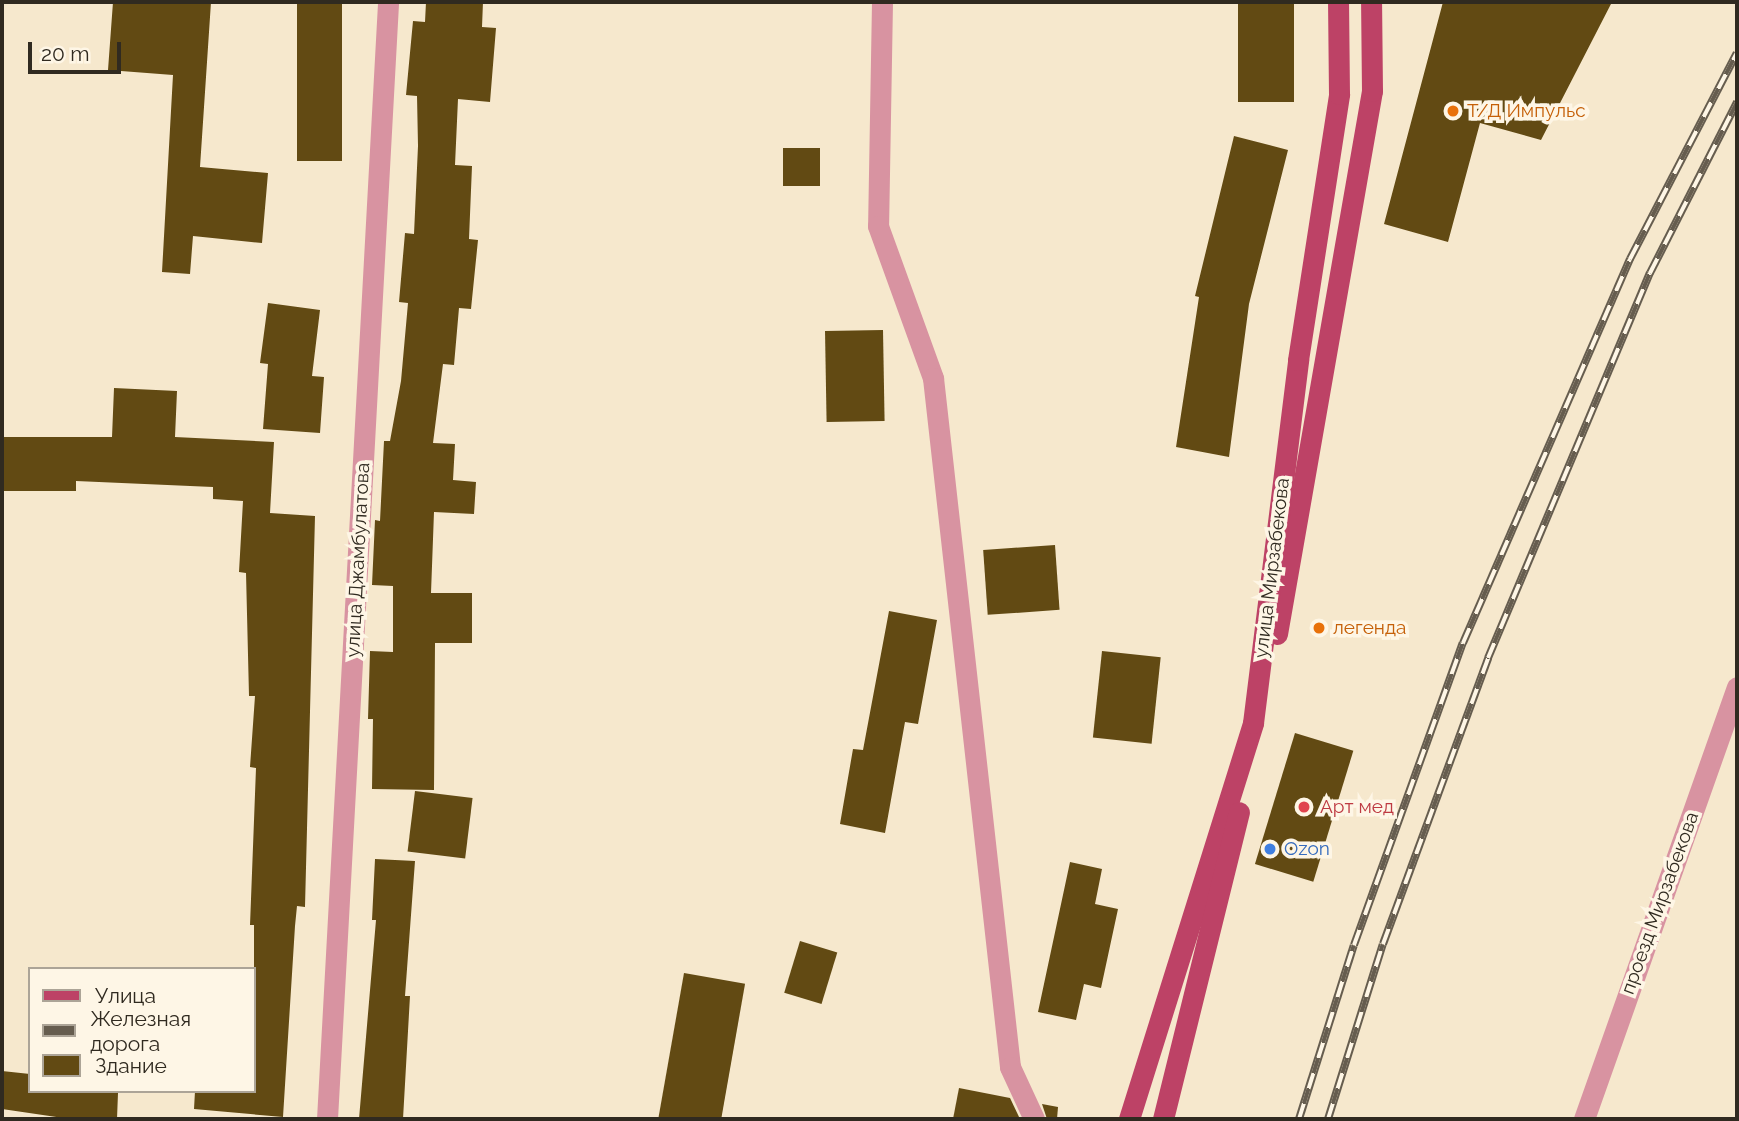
<!DOCTYPE html>
<html>
<head>
<meta charset="utf-8">
<style>
	body { margin:0 }
	#map { position:relative; width:1739px; height:1121px; overflow:hidden; background:#f6e8cd; font-family:Raleway,sans-serif }
	div>[style] { position:absolute }
	.building>* { inset:0; background:#624a13; transform-origin:0 0 }
	.street>* { height:21px; margin:-10.5px; padding:0 10.5px; transform-origin:10.5px; border-radius:10.5px; background:#d893a1 }
	.primary>* { height:21px; margin:-10.5px; padding:0 10.5px; transform-origin:10.5px; border-radius:10.5px; background:#bd4266 }
	.rail>* { height:8px; margin-top:-4px; transform-origin:0; background:repeating-linear-gradient(90deg,#fef6e6 0 16px,#665d4f 0 32px); box-sizing:border-box; border-block:2px solid #665d4f }
	.dots>* { width:19px; height:19px; translate:-50% -50%; box-sizing:border-box; border:4px solid #fef6e6; border-radius:50% }
	span { translate:-50% -50%; white-space:nowrap; text-align:center; line-height:1.15; -webkit-text-stroke:7px #fef6e6; paint-order:stroke }
	.food-label { font-size:19px; color:#c56008 }
	.left { translate:0 -50%; text-align:left }
	.street-label { font-size:19px; color:#302a20 }
	.health-label { font-size:19px; color:#be3a42 }
	.shop-label { font-size:19px; color:#366cbe }
	.frame { position:absolute; inset:0; border:4px solid #302a20; pointer-events:none }
	.legend { position:absolute; left:28px; top:967px; width:228px; height:126px; box-sizing:border-box; background:#fef6e6; border:2px solid #aca497; margin:0; padding:9px 12px; list-style:none; font-size:21px; color:#302a20 }
	.legend li { display:flex; align-items:center; gap:14px; height:35px }
	.legend b { width:35px; border:2px solid #aca497 }
	.scale { position:absolute; left:28px; top:42px; width:93px; height:32px; box-sizing:border-box; border:4px solid #302a20; border-top:0; padding-left:9px; font-size:21px; line-height:24px; white-space:nowrap; color:#302a20; -webkit-text-stroke:5px #fef6e6; paint-order:stroke }
</style>
</head>
<body>
<div id="map">
	<div class="building">
		<i style="clip-path:polygon(113px 2px,211px 2px,200px 167px,268px 173px,262px 243px,193px 236px,190px 274px,162px 272px,173px 75px,108px 70px)"></i>
		<i style="left:297px;top:2px;width:45px;height:159px"></i>
		<i style="clip-path:polygon(426px 2px,483px 2px,482px 27px,496px 28px,490px 102px,458px 99px,455px 165px,472px 166px,469px 239px,478px 240px,471px 309px,459px 308px,454px 365px,443px 364px,433px 443px,455px 444px,453px 480px,476px 482px,474px 514px,434px 512px,431px 593px,472px 593px,472px 643px,435px 643px,434px 790px,372px 789px,373px 719px,368px 719px,370px 651px,393px 652px,393px 586px,372px 585px,375px 520px,380px 521px,384px 441px,390px 441px,401px 381px,408px 303px,399px 302px,405px 233px,414px 234px,418px 146px,417px 96px,406px 95px,413px 21px,425px 22px)"></i>
		<i style="left:1238px;top:2px;width:56px;height:100px"></i>
		<i style="clip-path:polygon(1443px 2px,1612px 2px,1541px 140px,1480px 123px,1448px 242px,1384px 224px)"></i>
		<i style="clip-path:polygon(1234px 136px,1288px 150px,1249px 304px,1229px 457px,1176px 447px,1199px 297px,1195px 296px)"></i>
		<i style="left:783px;top:148px;width:37px;height:38px"></i>
		<i style="clip-path:polygon(268px 303px,320px 310px,312px 376px,324px 377px,320px 433px,263px 429px,268px 364px,260px 363px)"></i>
		<i style="left:883px;top:330px;width:91px;height:58px;rotate:89deg"></i>
		<i style="clip-path:polygon(114px 388px,177px 391px,175px 437px,274px 442px,270px 513px,315px 516px,305px 907px,297px 906px,295px 926px,283px 1117px,194px 1109px,195px 1091px,254px 1091px,254px 925px,250px 925px,256px 768px,250px 767px,255px 696px,249px 696px,246px 573px,239px 572px,243px 501px,213px 499px,213px 487px,76px 481px,76px 491px,2px 491px,2px 437px,112px 437px)"></i>
		<i style="left:1055px;top:545px;width:65px;height:72px;rotate:86deg"></i>
		<i style="clip-path:polygon(889px 611px,937px 620px,918px 724px,905px 722px,885px 833px,840px 824px,853px 749px,863px 750px)"></i>
		<i style="left:1102px;top:651px;width:59px;height:87px;rotate:6deg"></i>
		<i style="left:1295px;top:733px;width:61px;height:137px;rotate:17deg"></i>
		<i style="left:415px;top:791px;width:58px;height:61px;rotate:7deg"></i>
		<i style="clip-path:polygon(375px 859px,415px 861px,405px 996px,410px 996px,403px 1119px,359px 1119px,376px 920px,372px 920px)"></i>
		<i style="clip-path:polygon(1070px 862px,1102px 869px,1095px 904px,1118px 909px,1101px 988px,1084px 984px,1076px 1020px,1038px 1012px)"></i>
		<i style="left:800px;top:941px;width:39px;height:54px;rotate:17deg"></i>
		<i style="left:684px;top:973px;width:62px;height:148px;rotate:10deg"></i>
		<i style="clip-path:polygon(2px 1071px,30px 1074px,30px 1091px,118px 1093px,117px 1119px,70px 1119px,2px 1109px)"></i>
		<i style="clip-path:polygon(959px 1088px,1010px 1098px,1020px 1119px,953px 1119px)"></i>
		<i style="clip-path:polygon(1042px 1104px,1058px 1107px,1057px 1119px,1047px 1119px)"></i>
	</div>
	<div class="street">
		<i style="left:882px;top:2px;width:224px;rotate:91deg"></i>
		<i style="left:878px;top:226px;width:162px;rotate:70.1deg"></i>
		<i style="left:933px;top:378px;width:693px;rotate:83.62deg"></i>
		<i style="left:1010px;top:1067px;width:57px;rotate:65.2deg"></i>
		<i style="left:327px;top:1119px;width:1119px;rotate:-86.87deg"></i>
		<i style="left:1584px;top:1119px;width:458px;rotate:-70.5deg"></i>
	</div>
	<div class="primary">
		<i style="left:1277px;top:634px;width:551px;rotate:-80.08deg"></i>
		<i style="left:1372px;top:91px;width:89px;rotate:-90.6deg"></i>
		<i style="left:1129px;top:1119px;width:415px;rotate:-72.6deg"></i>
		<i style="left:1253px;top:723px;width:366px;rotate:-82.9deg"></i>
		<i style="left:1298px;top:360px;width:269px;rotate:-81.2deg"></i>
		<i style="left:1339px;top:94px;width:92px;rotate:-90.6deg"></i>
		<i style="left:1163px;top:1119px;width:316px;rotate:-76.1deg"></i>
	</div>
	<div class="rail">
		<i style="left:1299px;top:1119px;width:182px;rotate:-72.5deg"></i>
		<i style="left:1354px;top:945px;width:321px;rotate:-70.2deg"></i>
		<i style="left:1463px;top:643px;width:419px;rotate:-66.5deg"></i>
		<i style="left:1630px;top:259px;width:232px;rotate:-62.6deg"></i>
		<i style="left:1328px;top:1119px;width:183px;rotate:-72.6deg"></i>
		<i style="left:1383px;top:944px;width:305px;rotate:-69.8deg"></i>
		<i style="left:1488px;top:658px;width:418px;rotate:-67.2deg"></i>
		<i style="left:1650px;top:273px;width:192px;rotate:-63deg"></i>
	</div>
	<div class="dots">
		<i style="left:1453px;top:111px;background:#e8710a"></i>
		<i style="left:1319px;top:628px;background:#e8710a"></i>
		<i style="left:1304px;top:807px;background:#e0444e"></i>
		<i style="left:1270px;top:849px;background:#3f7fe0"></i>
	</div>
	<div class="food-label">
		<span class="left" style="left:1467px;top:111px">Т/Д Импульс</span>
		<span class="left" style="left:1333px;top:628px">легенда</span>
	</div>
	<div class="street-label">
		<span style="left:358px;top:560px;rotate:-87deg">улица Джамбулатова</span>
		<span style="left:1272px;top:568px;rotate:-83deg">улица Мирзабекова</span>
		<span style="left:1660px;top:903px;rotate:-70deg">проезд Мирзабекова</span>
	</div>
	<div class="health-label">
		<span class="left" style="left:1320px;top:807px">Арт мед</span>
	</div>
	<div class="shop-label">
		<span class="left" style="left:1284px;top:849px">Ozon</span>
	</div>
	<div class="frame"></div>
	<ul class="legend">
	<li><b style="height:9px;background:#bd4266"></b>Улица</li>
	<li><b style="height:9px;background:#665d4f"></b>Железная дорога</li>
	<li><b style="height:19px;background:#624a13"></b>Здание</li>
	</ul>
	<div class="scale">20 m</div>
</div>
</body>
</html>
